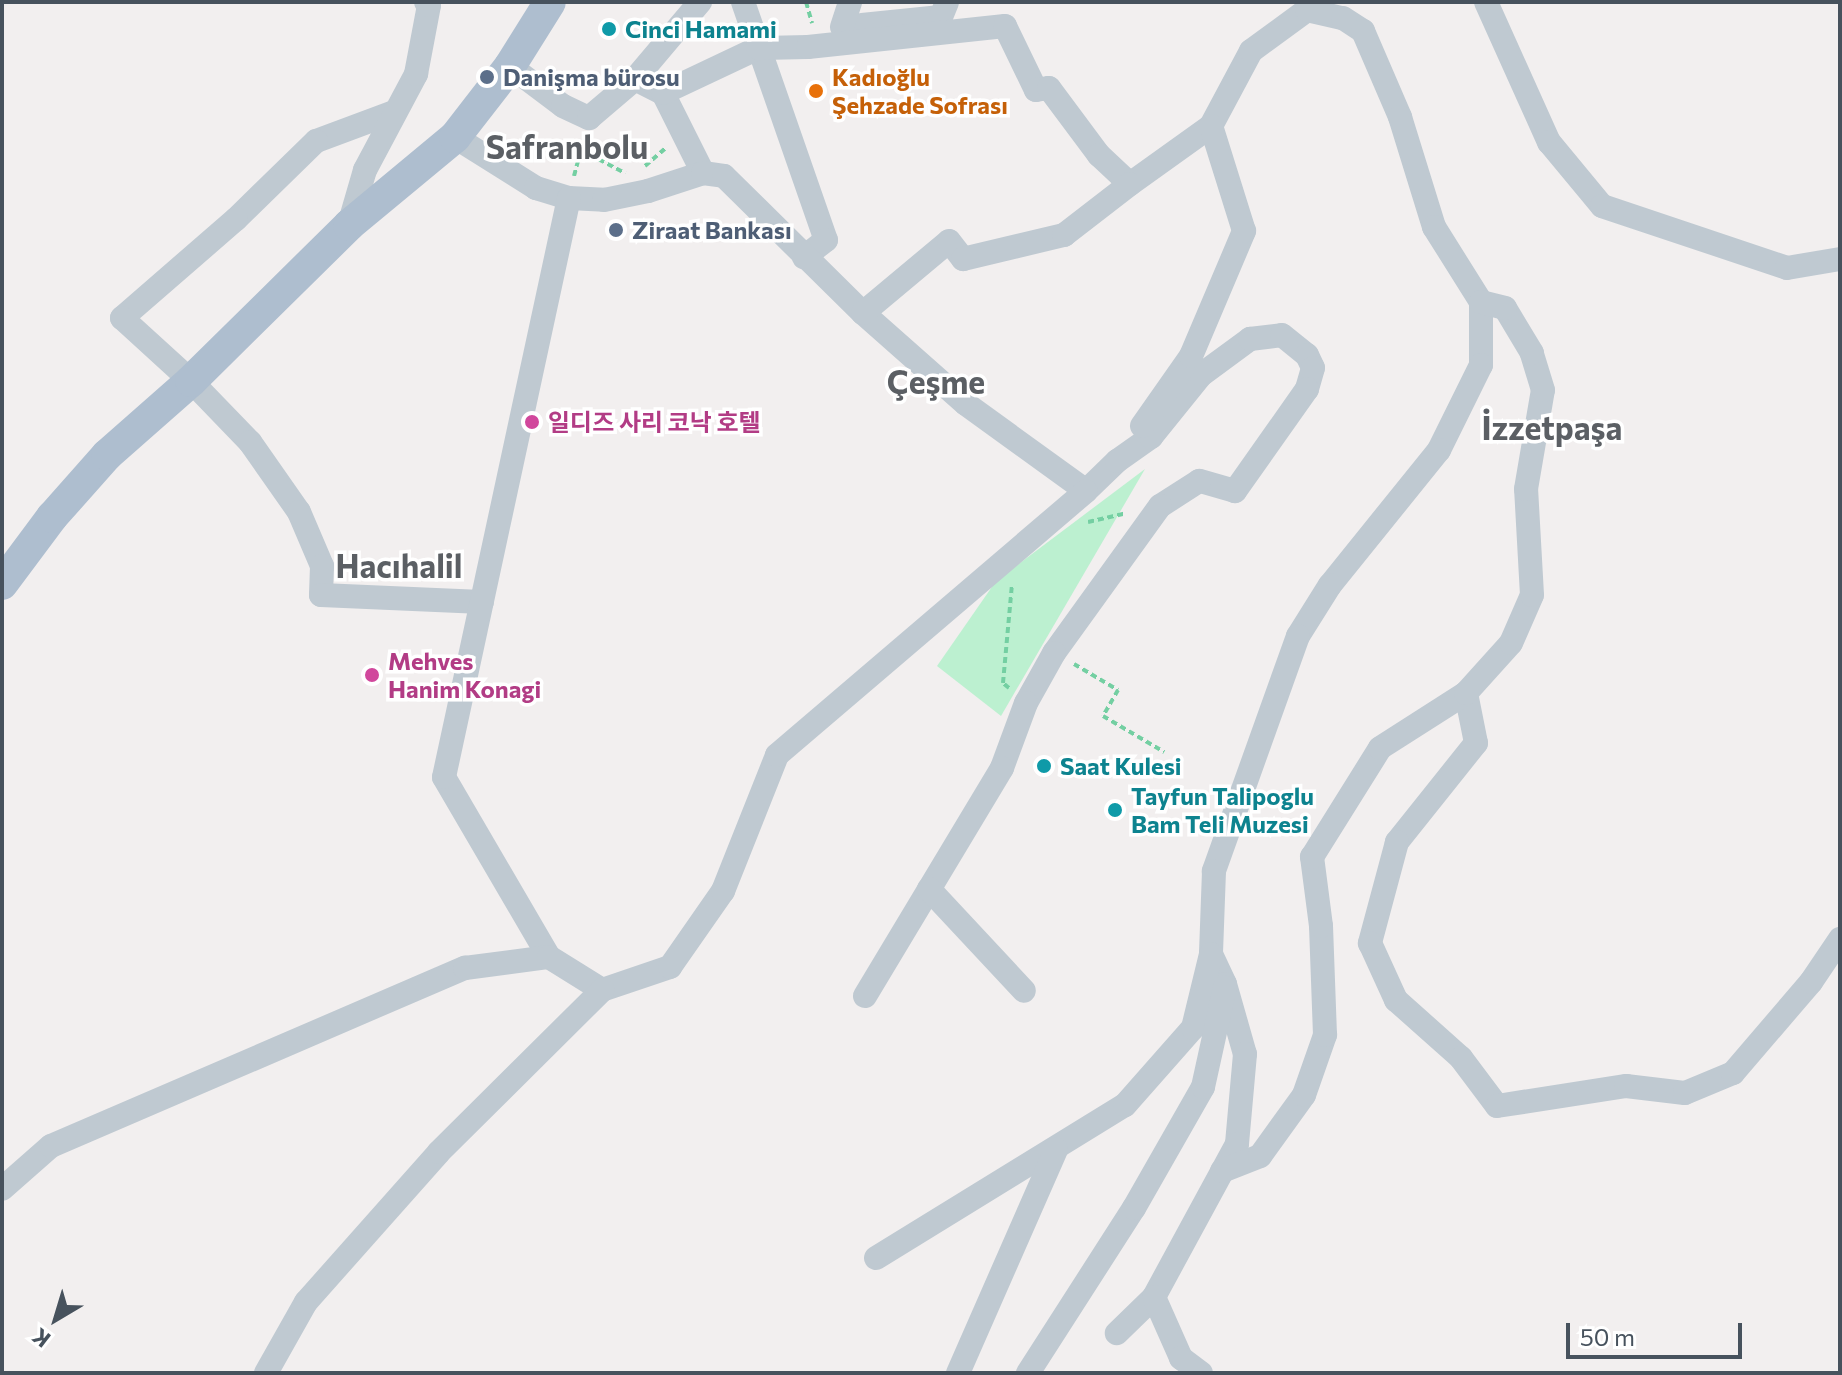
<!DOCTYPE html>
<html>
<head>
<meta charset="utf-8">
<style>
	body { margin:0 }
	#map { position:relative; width:1842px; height:1375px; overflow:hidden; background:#f2efef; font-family:Commissioner,"Noto Sans KR",sans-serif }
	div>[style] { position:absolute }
	.green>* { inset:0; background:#bcf0d0 }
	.path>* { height:4px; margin-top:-2px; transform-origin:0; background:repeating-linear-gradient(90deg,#74cfa2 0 6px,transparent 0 10px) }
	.minor>* { height:24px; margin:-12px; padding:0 12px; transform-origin:12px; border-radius:12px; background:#bfc9d1 }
	.major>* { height:32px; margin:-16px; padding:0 16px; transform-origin:16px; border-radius:16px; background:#aebecf }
	.dots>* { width:22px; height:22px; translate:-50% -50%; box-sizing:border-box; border:4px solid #fff; border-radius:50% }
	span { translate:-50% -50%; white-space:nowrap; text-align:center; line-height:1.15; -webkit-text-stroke:7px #fff; paint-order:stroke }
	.culture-label { font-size:24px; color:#0d838f; font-weight:700 }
	.left { translate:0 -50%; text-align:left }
	.service-label { font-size:24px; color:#4e5e75; font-weight:700 }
	.food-label { font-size:24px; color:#c56008; font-weight:700 }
	.hotel-label { font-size:24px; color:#b23c85; font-weight:700 }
	.district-label { font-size:32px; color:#5b5f64; font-weight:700 }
	.frame { position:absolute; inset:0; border:4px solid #47525d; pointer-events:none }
	.north { position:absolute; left:16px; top:1279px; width:80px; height:80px; -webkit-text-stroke:6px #fff; paint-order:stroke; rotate:218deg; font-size:22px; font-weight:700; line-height:32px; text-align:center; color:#47525d }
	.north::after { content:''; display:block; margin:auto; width:28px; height:36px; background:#47525d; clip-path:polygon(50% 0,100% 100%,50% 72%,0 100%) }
	.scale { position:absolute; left:1566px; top:1323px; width:176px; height:36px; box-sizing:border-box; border:4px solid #47525d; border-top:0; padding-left:10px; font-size:24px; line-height:28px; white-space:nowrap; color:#47525d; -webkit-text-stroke:6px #fff; paint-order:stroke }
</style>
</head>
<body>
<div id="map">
	<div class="green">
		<i style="clip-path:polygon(1145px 469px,1001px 716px,937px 666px,996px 581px)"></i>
	</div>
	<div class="path">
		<i style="left:806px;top:2px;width:22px;rotate:74deg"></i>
		<i style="left:581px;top:150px;width:50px;rotate:27.6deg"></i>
		<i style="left:645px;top:166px;width:28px;rotate:-41deg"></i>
		<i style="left:574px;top:176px;width:39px;rotate:-75deg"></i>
		<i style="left:1088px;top:522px;width:39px;rotate:-13deg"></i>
		<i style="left:1074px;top:664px;width:51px;rotate:30.6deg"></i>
		<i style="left:1118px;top:690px;width:30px;rotate:120deg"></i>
		<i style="left:1103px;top:716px;width:71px;rotate:30.5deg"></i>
		<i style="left:1009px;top:688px;width:8px;rotate:-140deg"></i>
		<i style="left:1003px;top:683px;width:99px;rotate:-84.8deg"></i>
	</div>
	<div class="minor">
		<i style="left:743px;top:2px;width:252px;rotate:70.8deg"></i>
		<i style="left:826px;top:240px;width:28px;rotate:142deg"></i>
		<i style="left:1486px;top:2px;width:154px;rotate:65.8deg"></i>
		<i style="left:1549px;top:142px;width:83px;rotate:50.4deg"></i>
		<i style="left:1602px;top:206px;width:195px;rotate:18.5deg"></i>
		<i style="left:1787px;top:268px;width:54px;rotate:-9.6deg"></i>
		<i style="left:862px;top:25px;width:79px;rotate:-5.8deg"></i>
		<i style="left:941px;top:17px;width:16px;rotate:-68deg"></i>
		<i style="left:842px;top:27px;width:26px;rotate:-72deg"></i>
		<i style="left:510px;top:66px;width:66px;rotate:37deg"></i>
		<i style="left:563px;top:106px;width:29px;rotate:25deg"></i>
		<i style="left:589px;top:118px;width:60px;rotate:-40.3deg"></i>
		<i style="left:635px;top:79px;width:31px;rotate:27deg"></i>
		<i style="left:663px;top:93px;width:89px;rotate:63.4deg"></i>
		<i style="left:635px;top:79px;width:101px;rotate:-49.8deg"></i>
		<i style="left:663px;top:93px;width:105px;rotate:-25.3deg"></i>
		<i style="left:758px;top:48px;width:50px;rotate:-1.1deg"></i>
		<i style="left:808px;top:47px;width:198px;rotate:-6.1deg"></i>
		<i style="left:1005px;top:26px;width:71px;rotate:64.2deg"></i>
		<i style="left:1036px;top:90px;width:13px;rotate:-9deg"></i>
		<i style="left:1049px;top:88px;width:84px;rotate:53.3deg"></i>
		<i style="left:1099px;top:155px;width:42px;rotate:43.1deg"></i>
		<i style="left:1130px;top:184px;width:100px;rotate:-35.6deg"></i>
		<i style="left:1211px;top:126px;width:85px;rotate:-61.9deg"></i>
		<i style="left:1251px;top:51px;width:69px;rotate:-36.2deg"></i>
		<i style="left:1307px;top:10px;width:37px;rotate:13deg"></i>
		<i style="left:1343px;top:18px;width:24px;rotate:33deg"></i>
		<i style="left:1363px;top:31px;width:94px;rotate:66.7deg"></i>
		<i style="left:1400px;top:117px;width:115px;rotate:72.8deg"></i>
		<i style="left:1434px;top:227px;width:89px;rotate:57.9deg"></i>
		<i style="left:1481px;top:302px;width:63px;rotate:90deg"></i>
		<i style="left:1481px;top:365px;width:95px;rotate:116.3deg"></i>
		<i style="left:1439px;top:450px;width:174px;rotate:128.9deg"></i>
		<i style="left:1330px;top:585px;width:60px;rotate:122.1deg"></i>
		<i style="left:1298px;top:636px;width:250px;rotate:109.7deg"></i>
		<i style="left:1214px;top:871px;width:83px;rotate:92.1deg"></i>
		<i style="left:1211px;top:954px;width:33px;rotate:65deg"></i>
		<i style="left:1225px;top:984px;width:73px;rotate:74.1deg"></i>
		<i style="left:1245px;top:1054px;width:90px;rotate:95.1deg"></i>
		<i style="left:1237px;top:1144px;width:174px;rotate:118.5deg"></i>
		<i style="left:1154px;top:1297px;width:52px;rotate:135.8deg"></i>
		<i style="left:394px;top:112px;width:83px;rotate:159.6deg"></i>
		<i style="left:316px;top:141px;width:112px;rotate:135.7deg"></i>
		<i style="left:236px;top:219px;width:151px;rotate:139deg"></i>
		<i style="left:122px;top:318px;width:93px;rotate:42.4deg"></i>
		<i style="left:191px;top:381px;width:85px;rotate:46deg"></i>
		<i style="left:250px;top:442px;width:85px;rotate:55deg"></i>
		<i style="left:299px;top:512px;width:59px;rotate:66.9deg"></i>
		<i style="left:322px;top:566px;width:29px;rotate:92deg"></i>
		<i style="left:321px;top:595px;width:161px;rotate:2.5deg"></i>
		<i style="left:455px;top:137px;width:96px;rotate:32.2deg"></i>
		<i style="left:536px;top:188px;width:34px;rotate:17deg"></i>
		<i style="left:569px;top:198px;width:35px;rotate:3deg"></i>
		<i style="left:604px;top:200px;width:45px;rotate:-11.6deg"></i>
		<i style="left:648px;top:191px;width:58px;rotate:-18.1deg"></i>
		<i style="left:703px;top:173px;width:21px;rotate:8deg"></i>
		<i style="left:724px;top:176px;width:195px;rotate:44.6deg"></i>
		<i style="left:863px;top:313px;width:137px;rotate:41.5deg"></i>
		<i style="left:966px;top:404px;width:148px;rotate:35.9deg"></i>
		<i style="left:1086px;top:491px;width:43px;rotate:-44.1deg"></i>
		<i style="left:1117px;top:461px;width:42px;rotate:-35.2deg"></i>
		<i style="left:1151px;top:437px;width:80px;rotate:-51.1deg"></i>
		<i style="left:1201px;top:375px;width:61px;rotate:-36.3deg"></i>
		<i style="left:1250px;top:339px;width:32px;rotate:-7deg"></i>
		<i style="left:1282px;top:335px;width:32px;rotate:39deg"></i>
		<i style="left:1307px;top:355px;width:14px;rotate:65deg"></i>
		<i style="left:1313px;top:368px;width:22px;rotate:106deg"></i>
		<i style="left:1307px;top:389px;width:125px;rotate:125.2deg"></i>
		<i style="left:1235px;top:491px;width:37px;rotate:-164deg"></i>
		<i style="left:1199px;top:481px;width:46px;rotate:147.3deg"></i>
		<i style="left:1160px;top:506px;width:181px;rotate:125.8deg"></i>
		<i style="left:1054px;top:653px;width:57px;rotate:119.2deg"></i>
		<i style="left:1026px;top:703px;width:69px;rotate:110.3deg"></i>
		<i style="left:1002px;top:768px;width:266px;rotate:121deg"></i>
		<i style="left:349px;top:225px;width:57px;rotate:-73.8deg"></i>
		<i style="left:365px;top:170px;width:109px;rotate:-62deg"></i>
		<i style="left:416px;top:74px;width:70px;rotate:-79.3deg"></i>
		<i style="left:429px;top:5px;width:4px;rotate:-135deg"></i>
		<i style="left:863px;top:313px;width:112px;rotate:-39.9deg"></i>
		<i style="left:949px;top:241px;width:23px;rotate:52deg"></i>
		<i style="left:963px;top:259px;width:104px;rotate:-13.4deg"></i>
		<i style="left:1064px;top:235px;width:83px;rotate:-37.7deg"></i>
		<i style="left:1142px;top:426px;width:85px;rotate:-55deg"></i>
		<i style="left:1191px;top:356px;width:136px;rotate:-67deg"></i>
		<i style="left:1244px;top:231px;width:110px;rotate:-107.4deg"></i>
		<i style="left:1466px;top:693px;width:51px;rotate:78.7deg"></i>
		<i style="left:1476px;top:743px;width:127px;rotate:128.6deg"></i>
		<i style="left:1397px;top:842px;width:105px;rotate:105deg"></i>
		<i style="left:1370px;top:943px;width:63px;rotate:65.5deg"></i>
		<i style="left:1396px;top:1000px;width:87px;rotate:41.7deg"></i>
		<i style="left:1461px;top:1058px;width:60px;rotate:53.1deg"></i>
		<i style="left:1497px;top:1106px;width:131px;rotate:-8.8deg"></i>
		<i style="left:1626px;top:1086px;width:59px;rotate:6.8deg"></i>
		<i style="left:1685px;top:1093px;width:52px;rotate:-22.6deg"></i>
		<i style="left:1733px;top:1073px;width:120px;rotate:-49.4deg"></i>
		<i style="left:1811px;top:982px;width:52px;rotate:-56deg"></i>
		<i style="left:929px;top:889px;width:139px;rotate:47deg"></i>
		<i style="left:549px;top:957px;width:208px;rotate:-120.3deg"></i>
		<i style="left:444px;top:777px;width:592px;rotate:-77.82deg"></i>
		<i style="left:1222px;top:1171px;width:41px;rotate:-21.5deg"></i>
		<i style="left:1260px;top:1156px;width:75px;rotate:-54.2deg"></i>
		<i style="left:1304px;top:1095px;width:64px;rotate:-70.7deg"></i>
		<i style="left:1325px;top:1035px;width:109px;rotate:-92.1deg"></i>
		<i style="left:1321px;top:926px;width:70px;rotate:-97.4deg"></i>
		<i style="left:1312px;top:857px;width:128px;rotate:-58deg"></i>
		<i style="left:1380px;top:748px;width:102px;rotate:-32.6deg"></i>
		<i style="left:1466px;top:693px;width:67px;rotate:-48deg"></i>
		<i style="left:1511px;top:643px;width:52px;rotate:-66.4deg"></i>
		<i style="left:1532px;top:595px;width:106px;rotate:-93.2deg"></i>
		<i style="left:1526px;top:489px;width:100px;rotate:-80.3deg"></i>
		<i style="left:1543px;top:390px;width:39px;rotate:-107deg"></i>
		<i style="left:1532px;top:353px;width:52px;rotate:-121deg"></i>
		<i style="left:1505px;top:308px;width:25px;rotate:-166deg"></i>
		<i style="left:2px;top:1189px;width:65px;rotate:-41.3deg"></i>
		<i style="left:51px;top:1146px;width:451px;rotate:-23.3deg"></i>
		<i style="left:465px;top:968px;width:85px;rotate:-7.5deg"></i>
		<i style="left:549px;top:957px;width:62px;rotate:31.9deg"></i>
		<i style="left:602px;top:990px;width:72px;rotate:-18.7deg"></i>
		<i style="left:670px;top:967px;width:93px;rotate:-55.1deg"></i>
		<i style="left:723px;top:891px;width:146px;rotate:-68.3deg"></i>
		<i style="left:777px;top:755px;width:406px;rotate:-40.5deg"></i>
		<i style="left:876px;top:1258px;width:292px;rotate:-31.6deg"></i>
		<i style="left:1125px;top:1105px;width:103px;rotate:-48.6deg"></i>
		<i style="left:1193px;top:1028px;width:76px;rotate:-76.3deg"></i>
		<i style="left:1154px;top:1297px;width:67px;rotate:66.1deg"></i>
		<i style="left:1181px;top:1358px;width:25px;rotate:37deg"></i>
		<i style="left:266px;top:1373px;width:81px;rotate:-60.6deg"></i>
		<i style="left:306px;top:1302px;width:200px;rotate:-48.4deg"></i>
		<i style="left:439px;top:1152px;width:230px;rotate:-44.8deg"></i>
		<i style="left:958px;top:1373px;width:244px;rotate:-66.3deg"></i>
		<i style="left:1028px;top:1373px;width:196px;rotate:-57.3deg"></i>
		<i style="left:1134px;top:1208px;width:139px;rotate:-60.3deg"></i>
		<i style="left:1203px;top:1087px;width:102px;rotate:-77.6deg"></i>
	</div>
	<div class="major">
		<i style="left:2px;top:584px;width:84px;rotate:-53.3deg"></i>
		<i style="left:52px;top:517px;width:83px;rotate:-48.4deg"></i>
		<i style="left:107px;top:455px;width:112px;rotate:-41.4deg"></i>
		<i style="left:191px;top:381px;width:222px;rotate:-44.6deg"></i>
		<i style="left:349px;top:225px;width:138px;rotate:-39.7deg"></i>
		<i style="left:455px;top:137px;width:90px;rotate:-52.2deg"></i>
		<i style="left:510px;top:66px;width:75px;rotate:-58deg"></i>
	</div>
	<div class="dots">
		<i style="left:609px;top:29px;background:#0f9aa8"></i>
		<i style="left:487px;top:77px;background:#5c6f8a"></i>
		<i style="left:816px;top:91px;background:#e8710a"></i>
		<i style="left:616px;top:230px;background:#5c6f8a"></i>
		<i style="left:532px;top:422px;background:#d1479c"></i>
		<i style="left:372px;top:675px;background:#d1479c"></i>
		<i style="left:1044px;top:766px;background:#0f9aa8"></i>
		<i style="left:1115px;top:810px;background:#0f9aa8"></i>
	</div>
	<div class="culture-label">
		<span class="left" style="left:625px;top:29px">Cinci Hamami</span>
		<span class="left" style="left:1060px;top:766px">Saat Kulesi</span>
		<span class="left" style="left:1131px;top:810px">Tayfun Talipoglu<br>Bam Teli Muzesi</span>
	</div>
	<div class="service-label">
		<span class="left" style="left:503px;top:77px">Danişma bürosu</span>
		<span class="left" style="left:632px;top:230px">Ziraat Bankası</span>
	</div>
	<div class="food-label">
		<span class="left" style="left:832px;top:91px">Kadıoğlu<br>Şehzade Sofrası</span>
	</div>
	<div class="hotel-label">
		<span class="left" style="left:548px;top:422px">일디즈 사리 코낙 호텔</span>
		<span class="left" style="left:388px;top:675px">Mehves<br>Hanim Konagi</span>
	</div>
	<div class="district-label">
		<span style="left:567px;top:146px">Safranbolu</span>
		<span style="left:936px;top:381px">Çeşme</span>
		<span style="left:1552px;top:427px">İzzetpaşa</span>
		<span style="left:399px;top:565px">Hacıhalil</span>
	</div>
	<div class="frame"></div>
	<div class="north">K</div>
	<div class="scale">50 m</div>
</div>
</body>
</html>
